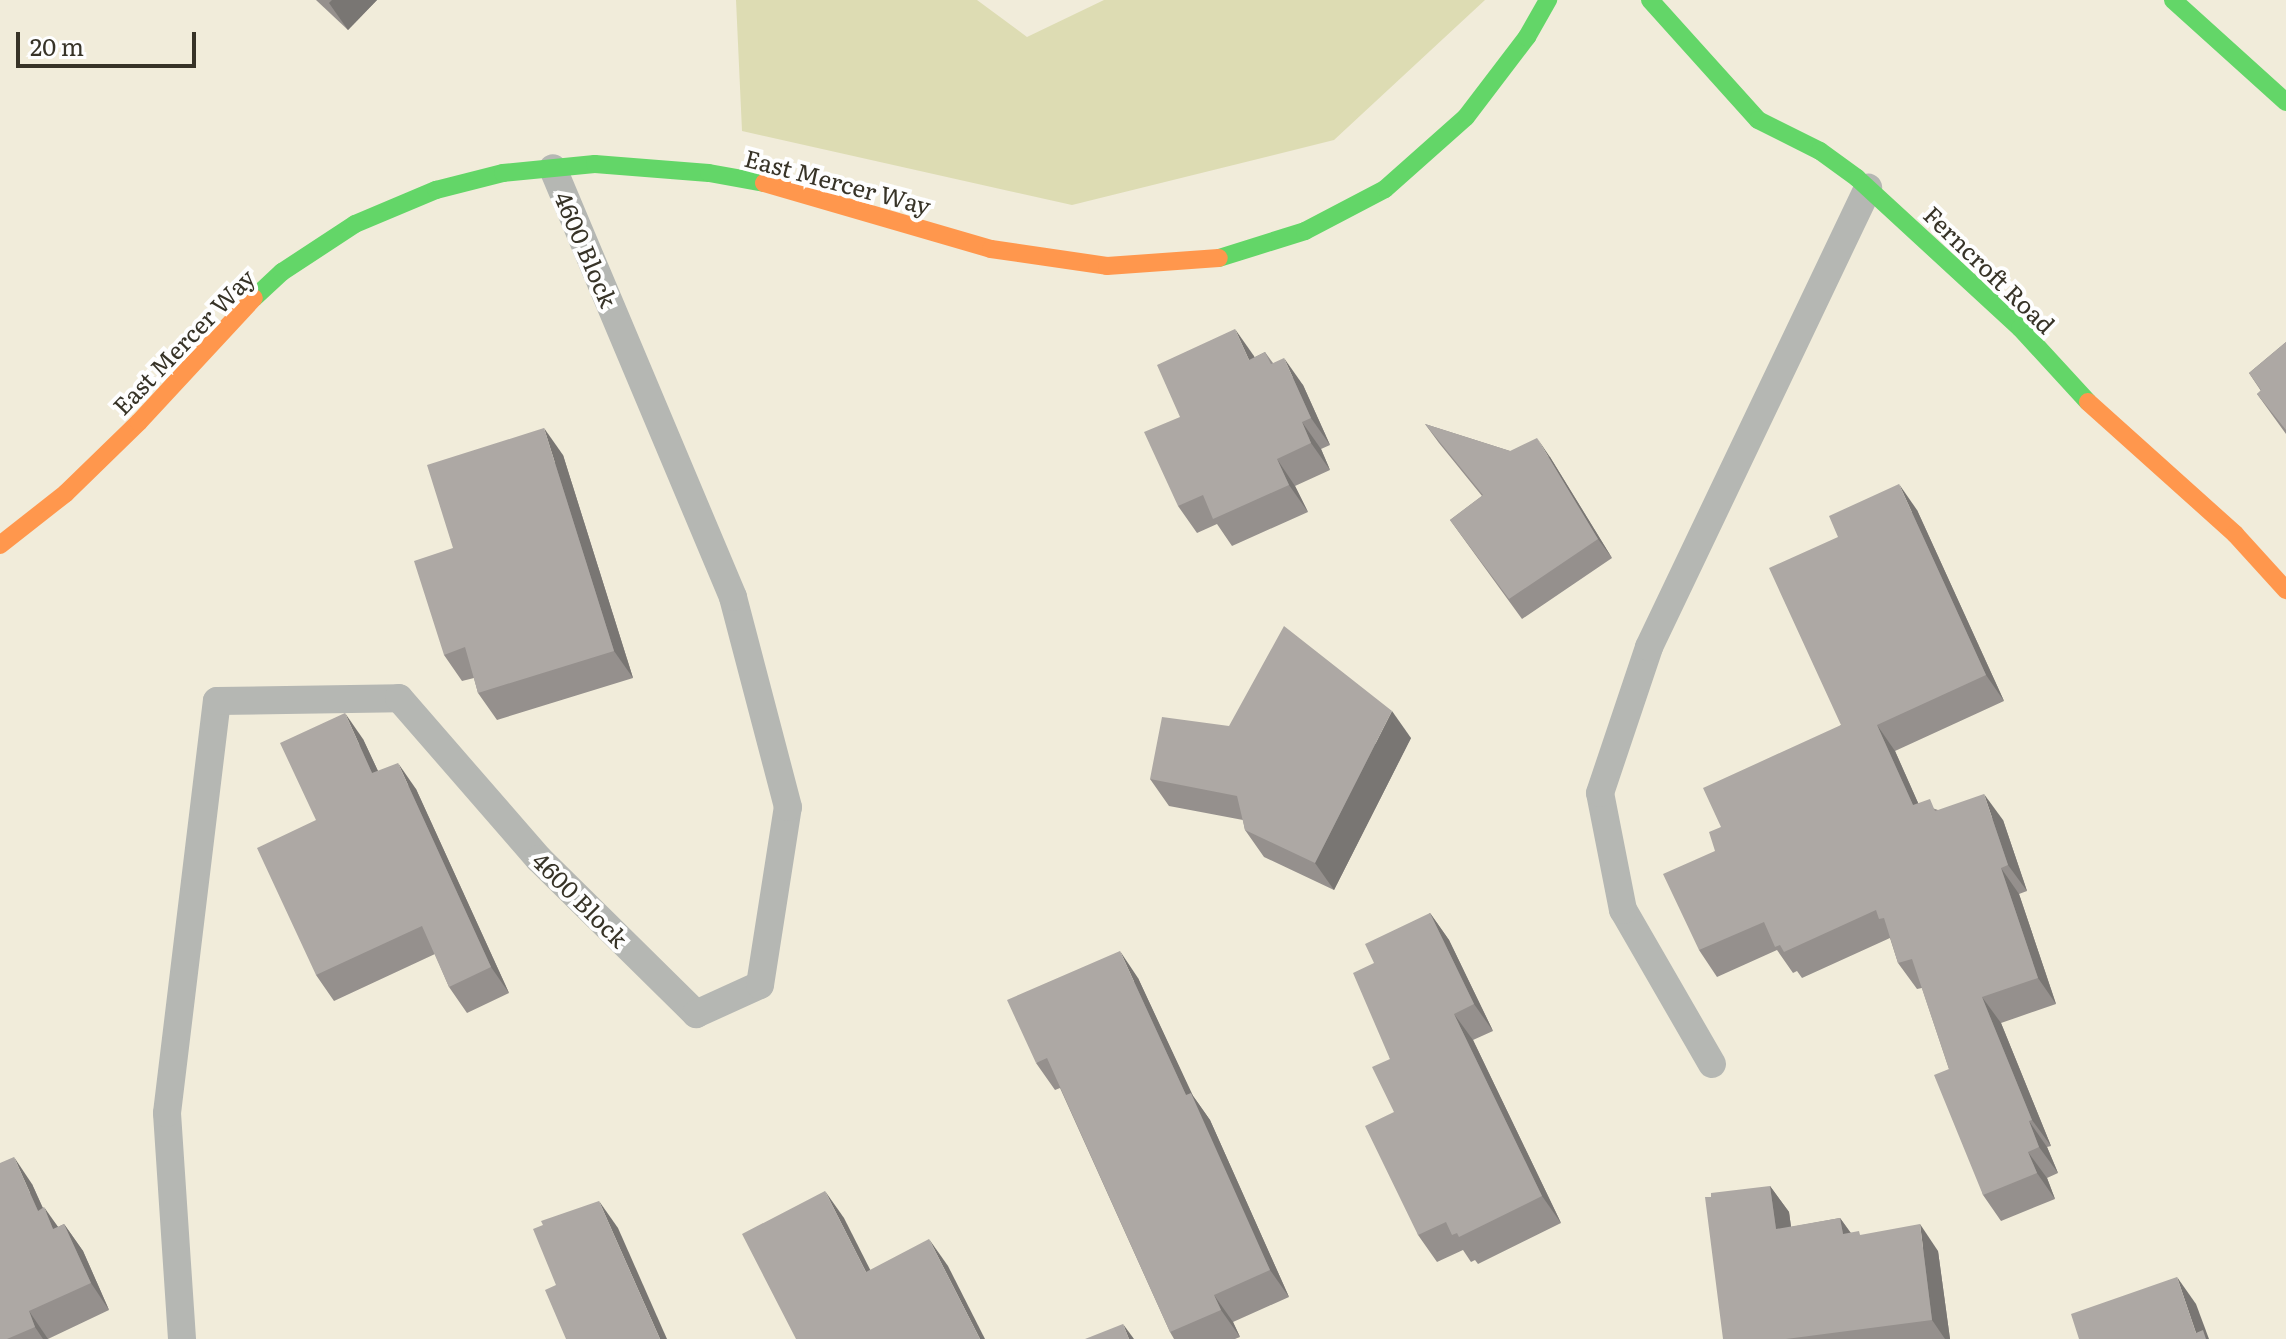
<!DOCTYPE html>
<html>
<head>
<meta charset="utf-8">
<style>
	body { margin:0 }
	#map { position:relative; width:2286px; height:1339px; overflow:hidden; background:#f1ecda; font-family:Literata,serif }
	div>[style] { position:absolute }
	.green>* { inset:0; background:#dddcb3 }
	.lane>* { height:28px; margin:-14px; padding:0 14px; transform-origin:14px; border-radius:14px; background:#b5b7b3 }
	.fast>* { height:18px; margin:-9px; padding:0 9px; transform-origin:9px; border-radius:9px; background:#63d668 }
	.slow>* { height:18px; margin:-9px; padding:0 9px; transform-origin:9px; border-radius:9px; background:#ff974d }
	.wall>* { inset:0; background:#95908d }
	.shaded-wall>* { inset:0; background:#797673 }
	.building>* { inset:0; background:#ada8a4 }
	span { translate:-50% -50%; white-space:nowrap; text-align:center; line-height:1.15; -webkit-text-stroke:8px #fefefe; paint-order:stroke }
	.street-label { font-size:24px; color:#373327 }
	.scale { position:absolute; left:16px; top:32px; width:180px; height:36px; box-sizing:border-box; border:4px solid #373327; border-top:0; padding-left:10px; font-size:24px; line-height:28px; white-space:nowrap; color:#373327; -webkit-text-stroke:6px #fefefe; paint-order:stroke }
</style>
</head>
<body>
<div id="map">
	<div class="green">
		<i style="clip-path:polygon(736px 0,977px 0,1027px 37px,1104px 0,1485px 0,1334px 140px,1072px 205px,742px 131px)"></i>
	</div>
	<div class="lane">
		<i style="left:1712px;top:1064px;width:178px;rotate:-120deg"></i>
		<i style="left:1623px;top:910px;width:119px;rotate:-101.1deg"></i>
		<i style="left:1600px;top:793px;width:154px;rotate:-71.4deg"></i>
		<i style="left:1649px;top:647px;width:509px;rotate:-64.49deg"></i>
		<i style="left:182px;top:1339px;width:226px;rotate:-93.8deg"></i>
		<i style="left:167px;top:1113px;width:415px;rotate:-83.1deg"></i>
		<i style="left:217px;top:701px;width:182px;rotate:-0.9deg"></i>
		<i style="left:399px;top:698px;width:213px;rotate:49deg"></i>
		<i style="left:539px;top:859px;width:221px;rotate:44.6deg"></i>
		<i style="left:696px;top:1014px;width:70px;rotate:-24.4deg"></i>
		<i style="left:760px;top:985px;width:180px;rotate:-81.1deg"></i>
		<i style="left:788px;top:807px;width:217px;rotate:-104.7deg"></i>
		<i style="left:733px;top:597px;width:465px;rotate:-112.8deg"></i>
	</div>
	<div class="fast">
		<i style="left:1650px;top:0;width:161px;rotate:48deg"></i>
		<i style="left:1758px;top:120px;width:69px;rotate:26.6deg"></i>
		<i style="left:1820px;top:151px;width:46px;rotate:36.1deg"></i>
		<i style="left:1857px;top:178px;width:222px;rotate:42.6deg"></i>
		<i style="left:2020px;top:328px;width:100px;rotate:47.4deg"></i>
		<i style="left:2173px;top:0;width:152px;rotate:42.1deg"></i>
		<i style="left:1219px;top:258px;width:90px;rotate:-17.4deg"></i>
		<i style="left:1305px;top:231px;width:90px;rotate:-27.7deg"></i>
		<i style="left:1385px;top:189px;width:108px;rotate:-41.6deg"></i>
		<i style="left:1466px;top:117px;width:101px;rotate:-52.7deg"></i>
		<i style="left:1527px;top:37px;width:43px;rotate:-60.4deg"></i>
		<i style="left:254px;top:298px;width:38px;rotate:-43deg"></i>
		<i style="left:282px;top:272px;width:87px;rotate:-33.3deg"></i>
		<i style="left:355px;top:224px;width:88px;rotate:-22.8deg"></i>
		<i style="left:436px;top:190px;width:69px;rotate:-14.2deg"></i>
		<i style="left:503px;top:173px;width:92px;rotate:-5.6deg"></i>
		<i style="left:595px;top:164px;width:114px;rotate:4.5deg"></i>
		<i style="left:709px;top:173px;width:56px;rotate:10.3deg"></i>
	</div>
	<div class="slow">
		<i style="left:764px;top:183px;width:236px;rotate:16.2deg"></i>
		<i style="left:991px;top:249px;width:117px;rotate:8.3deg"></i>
		<i style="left:1107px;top:266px;width:112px;rotate:-4.1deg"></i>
		<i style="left:2088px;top:402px;width:198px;rotate:41.9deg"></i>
		<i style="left:2235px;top:534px;width:76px;rotate:47.7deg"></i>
		<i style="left:0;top:545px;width:84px;rotate:-38.2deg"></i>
		<i style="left:66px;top:493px;width:102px;rotate:-44.2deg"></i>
		<i style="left:139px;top:422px;width:169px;rotate:-47.2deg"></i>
	</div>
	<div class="wall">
		<i style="clip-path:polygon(316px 0,377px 0,348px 30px)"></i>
		<i style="clip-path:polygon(2286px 342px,2286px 434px,2257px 394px,2261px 391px,2249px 373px)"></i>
		<i style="clip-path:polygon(1265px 352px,1273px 363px,1303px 385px,1330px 445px,1321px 449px,1330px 470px,1295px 486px,1308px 512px,1232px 546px,1217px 524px,1197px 533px,1178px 506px,1180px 417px,1255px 357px)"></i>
		<i style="clip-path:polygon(1425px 424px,1510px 451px,1550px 457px,1612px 558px,1522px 619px,1450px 520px,1482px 496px,1439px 443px)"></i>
		<i style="clip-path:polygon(563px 455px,633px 678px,497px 720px,478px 693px,474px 678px,462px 681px,444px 655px,453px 548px)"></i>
		<i style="clip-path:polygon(1917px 510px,2004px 701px,1895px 751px,1918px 803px,1938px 810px,2003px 820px,2027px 891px,2019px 894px,2056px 1004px,2001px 1023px,2051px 1146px,2047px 1147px,2058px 1173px,2047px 1178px,2055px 1199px,2001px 1221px,1983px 1195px,1949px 1069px,1922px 988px,1917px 989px,1898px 963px,1890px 938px,1802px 978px,1797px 971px,1793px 973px,1777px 950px,1717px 977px,1699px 950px,1715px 851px,1721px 827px,1841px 725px,1838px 537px)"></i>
		<i style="clip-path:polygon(1411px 738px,1334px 890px,1264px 857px,1245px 830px,1243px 820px,1169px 806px,1150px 779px)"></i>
		<i style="clip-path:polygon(363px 739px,378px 771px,416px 789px,509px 993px,467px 1013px,449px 987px,435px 954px,334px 1001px,316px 975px,316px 820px)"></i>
		<i style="clip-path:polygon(1430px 913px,1449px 940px,1493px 1031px,1473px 1040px,1561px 1223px,1478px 1264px,1475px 1260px,1471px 1262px,1463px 1250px,1437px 1262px,1418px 1235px,1394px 1112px,1390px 1059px,1374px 963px)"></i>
		<i style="clip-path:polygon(1138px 978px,1191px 1093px,1210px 1120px,1289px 1297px,1233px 1322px,1240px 1337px,1235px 1339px,1174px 1339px,1170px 1332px,1060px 1088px,1055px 1090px,1036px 1063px)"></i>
		<i style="clip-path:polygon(32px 1184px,43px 1208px,58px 1227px,64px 1224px,83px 1251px,109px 1310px,48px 1339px,0 1339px)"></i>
		<i style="clip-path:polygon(1770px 1186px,1789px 1212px,1791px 1227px,1840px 1218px,1851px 1233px,1938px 1251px,1950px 1339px,1723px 1339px)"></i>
	</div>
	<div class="shaded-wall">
		<i style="clip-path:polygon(332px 0,377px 0,348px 30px,329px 3px)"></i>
		<i style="clip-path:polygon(1235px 329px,1254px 356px,1268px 387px,1249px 360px)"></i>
		<i style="clip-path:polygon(1284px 358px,1303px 385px,1330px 445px,1311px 418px)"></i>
		<i style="clip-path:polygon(1302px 422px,1321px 449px,1330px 470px,1311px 443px)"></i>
		<i style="clip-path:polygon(544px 428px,563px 455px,633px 678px,614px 651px)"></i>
		<i style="clip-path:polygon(1537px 438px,1550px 457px,1612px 558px,1598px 539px)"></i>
		<i style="clip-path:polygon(1277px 459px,1295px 486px,1308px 512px,1289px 485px)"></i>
		<i style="clip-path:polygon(1899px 484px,1917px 510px,2004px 701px,1986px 675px)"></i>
		<i style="clip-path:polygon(1392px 711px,1411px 738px,1334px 890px,1315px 863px)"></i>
		<i style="clip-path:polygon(345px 713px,363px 739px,391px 799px,372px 773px)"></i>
		<i style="clip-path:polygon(1877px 725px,1895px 751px,1931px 832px,1913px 805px)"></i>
		<i style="clip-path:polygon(398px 763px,416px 789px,509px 993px,491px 967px)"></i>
		<i style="clip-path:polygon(1984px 794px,2003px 820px,2027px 891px,2008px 865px)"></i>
		<i style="clip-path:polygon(2001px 868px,2019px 894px,2056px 1004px,2038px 978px)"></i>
		<i style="clip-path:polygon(1430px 913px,1449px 940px,1493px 1031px,1474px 1004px)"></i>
		<i style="clip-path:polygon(1120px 951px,1138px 978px,1195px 1100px,1191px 1093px,1210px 1120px,1289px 1297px,1270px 1270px,1186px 1095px)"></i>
		<i style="clip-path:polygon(1982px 997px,2001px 1023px,2051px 1146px,2032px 1120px)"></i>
		<i style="clip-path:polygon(1454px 1014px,1473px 1040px,1561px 1223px,1542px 1196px)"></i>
		<i style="clip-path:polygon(2029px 1121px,2047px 1147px,2058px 1173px,2039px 1147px)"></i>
		<i style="clip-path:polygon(2028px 1152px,2047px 1178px,2055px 1199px,2037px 1173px)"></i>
		<i style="clip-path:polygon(14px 1157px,32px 1184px,56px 1238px,38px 1211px)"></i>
		<i style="clip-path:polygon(1770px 1186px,1789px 1212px,1795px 1256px,1776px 1229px)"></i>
		<i style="clip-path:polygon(825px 1191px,844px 1218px,885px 1299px,866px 1272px)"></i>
		<i style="clip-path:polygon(599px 1201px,618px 1228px,667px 1339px,660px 1339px)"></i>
		<i style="clip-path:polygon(44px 1207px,63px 1234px,53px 1229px)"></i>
		<i style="clip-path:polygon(1840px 1218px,1859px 1245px,1843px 1234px)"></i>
		<i style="clip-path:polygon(64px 1224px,83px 1251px,109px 1310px,91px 1283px)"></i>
		<i style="clip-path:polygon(1920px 1224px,1938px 1251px,1950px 1339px,1945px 1339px,1932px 1320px)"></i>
		<i style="clip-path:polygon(929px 1239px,948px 1266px,985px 1339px,980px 1339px)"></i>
		<i style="clip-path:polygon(2177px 1277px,2196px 1304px,2209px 1339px,2201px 1339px,2196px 1333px)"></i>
		<i style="clip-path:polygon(1214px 1295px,1233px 1322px,1240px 1337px,1221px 1310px)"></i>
		<i style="clip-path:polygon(29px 1311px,48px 1339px,43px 1339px,35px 1327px)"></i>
		<i style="clip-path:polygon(1123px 1324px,1134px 1339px,1129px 1339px)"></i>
	</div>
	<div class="building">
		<i style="clip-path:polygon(1235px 329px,1249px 360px,1265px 352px,1271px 364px,1284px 358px,1311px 418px,1302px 422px,1311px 443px,1277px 459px,1289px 485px,1213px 519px,1203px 495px,1178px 506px,1144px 432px,1180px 417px,1157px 365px)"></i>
		<i style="clip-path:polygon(2286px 342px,2286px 430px,2257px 394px,2261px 390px,2249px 373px)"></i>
		<i style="clip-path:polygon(1425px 424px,1510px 451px,1537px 438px,1598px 539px,1509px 599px,1450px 520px,1483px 495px)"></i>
		<i style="clip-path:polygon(544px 428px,614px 651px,478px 693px,465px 647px,444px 655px,414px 561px,453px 548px,427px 465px)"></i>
		<i style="clip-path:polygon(1899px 484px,1986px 675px,1877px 725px,1913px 805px,1930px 799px,1935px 811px,1984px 794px,2008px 865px,2001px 868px,2038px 978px,1982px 997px,2032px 1120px,2029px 1121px,2039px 1147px,2028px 1152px,2037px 1173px,1983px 1195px,1934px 1075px,1949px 1069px,1912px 959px,1898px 963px,1884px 918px,1879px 919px,1876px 910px,1784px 952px,1780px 945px,1775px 947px,1764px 922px,1699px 950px,1663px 874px,1715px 851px,1709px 832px,1721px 827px,1703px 788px,1841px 725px,1769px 568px,1838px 537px,1829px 516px)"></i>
		<i style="clip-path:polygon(1284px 626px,1392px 711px,1315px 863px,1245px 830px,1237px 796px,1150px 779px,1162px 717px,1229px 726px)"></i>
		<i style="clip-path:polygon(345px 713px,372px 773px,398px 763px,491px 967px,449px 987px,422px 926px,316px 975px,257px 848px,316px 820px,280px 743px)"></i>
		<i style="clip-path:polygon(1430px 913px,1474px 1004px,1454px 1014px,1542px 1196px,1459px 1237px,1457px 1233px,1452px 1235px,1446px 1222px,1418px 1235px,1365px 1126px,1394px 1112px,1372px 1067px,1390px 1059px,1353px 973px,1374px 963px,1365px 944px)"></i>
		<i style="clip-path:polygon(1120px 951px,1186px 1095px,1191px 1093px,1270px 1270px,1214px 1295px,1221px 1310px,1170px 1332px,1047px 1058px,1036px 1063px,1007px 1000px)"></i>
		<i style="clip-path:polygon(14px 1157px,38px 1211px,44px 1207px,53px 1229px,64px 1224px,91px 1283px,29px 1311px,35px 1327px,7px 1339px,0 1339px,0 1163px)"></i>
		<i style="clip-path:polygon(1770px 1186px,1776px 1229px,1840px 1218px,1843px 1234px,1859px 1231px,1860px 1235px,1920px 1224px,1932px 1320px,1786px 1339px,1723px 1339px,1705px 1197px,1711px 1197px,1711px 1193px)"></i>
		<i style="clip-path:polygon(825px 1191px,866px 1272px,929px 1239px,980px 1339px,796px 1339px,742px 1234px)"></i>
		<i style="clip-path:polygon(599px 1201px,660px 1339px,566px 1339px,545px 1290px,556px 1285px,533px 1229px,543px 1225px,541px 1221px)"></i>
		<i style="clip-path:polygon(2177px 1277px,2196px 1333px,2203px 1330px,2206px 1339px,2079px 1339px,2071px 1314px)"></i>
		<i style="clip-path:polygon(1123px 1324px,1129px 1339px,1085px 1339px)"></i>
	</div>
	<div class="street-label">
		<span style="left:838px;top:181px;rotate:15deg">East Mercer Way</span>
		<span style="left:587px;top:249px;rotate:67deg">4600 Block</span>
		<span style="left:1990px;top:269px;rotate:44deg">Ferncroft Road</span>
		<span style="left:183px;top:341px;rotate:-46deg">East Mercer Way</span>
		<span style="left:581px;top:899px;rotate:45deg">4600 Block</span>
	</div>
	<div class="scale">20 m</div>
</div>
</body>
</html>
